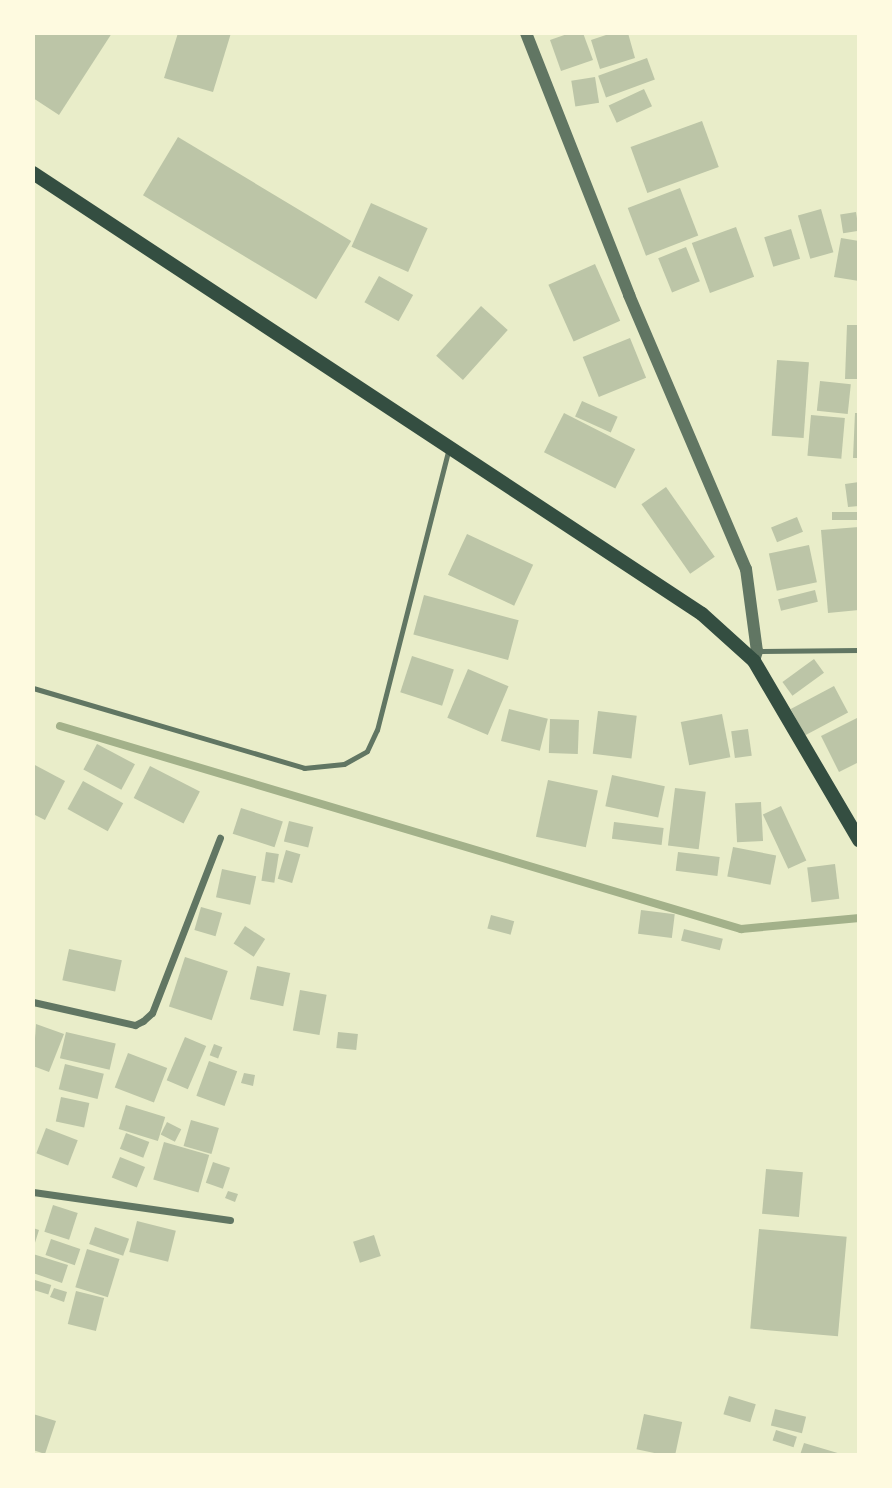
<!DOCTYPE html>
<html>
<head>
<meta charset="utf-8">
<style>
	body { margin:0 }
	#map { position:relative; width:892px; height:1488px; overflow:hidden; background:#e9edc9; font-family:"Alegreya Sans",sans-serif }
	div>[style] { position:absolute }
	.stream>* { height:8px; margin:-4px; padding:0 4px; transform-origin:4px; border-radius:4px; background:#a3b18a }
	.building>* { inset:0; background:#bcc5a7; transform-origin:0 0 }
	.service>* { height:5px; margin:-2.5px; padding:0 2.5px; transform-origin:2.5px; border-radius:2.5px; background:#617663 }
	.minor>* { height:7px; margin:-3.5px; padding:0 3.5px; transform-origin:3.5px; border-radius:3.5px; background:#617663 }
	.tertiary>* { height:12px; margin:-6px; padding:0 6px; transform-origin:6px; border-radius:6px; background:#617663 }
	.secondary>* { height:14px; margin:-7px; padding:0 7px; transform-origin:7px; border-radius:7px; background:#344e41 }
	span { translate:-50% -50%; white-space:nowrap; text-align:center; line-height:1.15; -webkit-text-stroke:7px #fefae0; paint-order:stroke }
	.frame { position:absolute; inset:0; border:35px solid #fefae0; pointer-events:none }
</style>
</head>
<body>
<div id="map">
	<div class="stream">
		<i style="left:60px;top:726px;width:711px;rotate:16.6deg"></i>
		<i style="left:741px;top:929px;width:119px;rotate:-5.3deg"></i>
	</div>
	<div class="building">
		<i style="clip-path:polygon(33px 33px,112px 33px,59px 115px,33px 98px)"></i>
		<i style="clip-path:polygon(178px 33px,231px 33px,213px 92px,164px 78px)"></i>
		<i style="clip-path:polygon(570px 33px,583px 33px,593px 60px,561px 71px,550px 40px)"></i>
		<i style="clip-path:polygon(612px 33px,628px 33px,635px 58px,600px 69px,591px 40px)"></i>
		<i style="left:647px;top:58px;width:23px;height:52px;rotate:70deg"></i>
		<i style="left:595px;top:77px;width:26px;height:24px;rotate:81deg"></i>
		<i style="left:644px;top:89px;width:19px;height:39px;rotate:65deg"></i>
		<i style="left:702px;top:121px;width:49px;height:76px;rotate:70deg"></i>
		<i style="left:178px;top:137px;width:202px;height:68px;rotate:31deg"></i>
		<i style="left:680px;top:188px;width:51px;height:56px;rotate:69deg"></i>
		<i style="left:371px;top:203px;width:62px;height:48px;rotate:24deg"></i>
		<i style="left:821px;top:209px;width:45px;height:24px;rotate:74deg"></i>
		<i style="left:856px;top:212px;width:19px;height:16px;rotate:81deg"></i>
		<i style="left:736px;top:227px;width:53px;height:47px;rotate:70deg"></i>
		<i style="left:791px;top:229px;width:31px;height:28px;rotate:73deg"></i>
		<i style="clip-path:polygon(841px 238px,859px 241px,859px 281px,834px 277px)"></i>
		<i style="left:686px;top:247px;width:37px;height:30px;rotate:68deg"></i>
		<i style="left:595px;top:264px;width:62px;height:51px;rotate:66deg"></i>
		<i style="left:379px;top:276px;width:39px;height:30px;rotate:29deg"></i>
		<i style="left:481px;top:306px;width:36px;height:67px;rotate:42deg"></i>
		<i style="clip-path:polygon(847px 325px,859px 325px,859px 379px,845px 379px)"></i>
		<i style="left:630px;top:338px;width:43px;height:51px;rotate:68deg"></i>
		<i style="left:777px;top:360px;width:32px;height:76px;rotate:4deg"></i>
		<i style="left:820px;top:381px;width:31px;height:30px;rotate:6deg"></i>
		<i style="left:582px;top:401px;width:39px;height:17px;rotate:24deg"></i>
		<i style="left:564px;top:413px;width:80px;height:44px;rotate:27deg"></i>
		<i style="clip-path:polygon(855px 413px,859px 413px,859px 458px,853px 458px)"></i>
		<i style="left:811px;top:415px;width:34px;height:41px;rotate:5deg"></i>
		<i style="clip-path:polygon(859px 482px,859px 506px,848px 507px,845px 484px)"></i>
		<i style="left:666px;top:487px;width:85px;height:30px;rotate:55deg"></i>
		<i style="left:859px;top:512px;width:8px;height:27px;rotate:90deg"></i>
		<i style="left:797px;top:517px;width:16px;height:28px;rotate:68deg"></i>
		<i style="clip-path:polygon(859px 527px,859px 610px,828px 613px,821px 530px)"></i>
		<i style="left:467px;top:534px;width:73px;height:45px;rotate:25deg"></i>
		<i style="left:809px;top:545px;width:38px;height:41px;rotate:78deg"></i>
		<i style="left:815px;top:590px;width:12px;height:38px;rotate:76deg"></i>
		<i style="left:424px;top:595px;width:98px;height:41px;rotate:15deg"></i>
		<i style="left:412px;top:656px;width:44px;height:38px;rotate:18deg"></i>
		<i style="left:814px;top:659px;width:17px;height:39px;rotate:54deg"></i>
		<i style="left:468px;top:669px;width:44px;height:53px;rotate:23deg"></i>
		<i style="left:834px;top:686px;width:30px;height:49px;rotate:62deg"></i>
		<i style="left:509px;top:709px;width:40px;height:33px;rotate:14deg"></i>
		<i style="left:598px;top:711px;width:39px;height:43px;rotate:7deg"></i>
		<i style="left:722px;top:714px;width:44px;height:42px;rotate:79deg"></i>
		<i style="clip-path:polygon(859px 717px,859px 762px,839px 772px,821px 736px)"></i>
		<i style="left:550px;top:719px;width:29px;height:34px;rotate:2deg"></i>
		<i style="left:748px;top:729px;width:27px;height:17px;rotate:82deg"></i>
		<i style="left:97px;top:744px;width:43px;height:29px;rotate:28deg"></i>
		<i style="clip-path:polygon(33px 764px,65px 781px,45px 820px,33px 814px)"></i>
		<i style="left:150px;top:766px;width:56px;height:36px;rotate:27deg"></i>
		<i style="left:612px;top:775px;width:54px;height:32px;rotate:12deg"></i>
		<i style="left:548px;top:780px;width:51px;height:58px;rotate:12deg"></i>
		<i style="left:83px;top:781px;width:46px;height:32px;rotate:29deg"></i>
		<i style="left:675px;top:788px;width:31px;height:58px;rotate:7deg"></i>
		<i style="left:761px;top:802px;width:39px;height:26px;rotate:87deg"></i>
		<i style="left:781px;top:806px;width:60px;height:20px;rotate:65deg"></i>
		<i style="left:241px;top:808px;width:44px;height:27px;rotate:18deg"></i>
		<i style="left:289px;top:821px;width:25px;height:21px;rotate:14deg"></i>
		<i style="left:614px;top:822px;width:50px;height:17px;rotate:7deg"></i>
		<i style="left:733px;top:847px;width:44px;height:30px;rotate:11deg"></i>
		<i style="left:286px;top:850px;width:15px;height:30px;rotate:16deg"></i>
		<i style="left:266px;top:852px;width:13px;height:29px;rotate:9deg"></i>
		<i style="left:678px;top:852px;width:42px;height:19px;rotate:7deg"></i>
		<i style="left:835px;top:864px;width:35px;height:28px;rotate:83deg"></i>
		<i style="left:222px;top:869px;width:35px;height:29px;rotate:12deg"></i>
		<i style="left:201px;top:907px;width:22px;height:24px;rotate:16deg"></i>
		<i style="left:641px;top:910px;width:34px;height:24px;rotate:7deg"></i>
		<i style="left:491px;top:915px;width:24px;height:14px;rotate:15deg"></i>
		<i style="left:245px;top:926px;width:24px;height:21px;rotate:33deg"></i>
		<i style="left:684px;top:929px;width:40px;height:12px;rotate:14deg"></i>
		<i style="left:69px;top:949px;width:54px;height:32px;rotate:12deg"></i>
		<i style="left:185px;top:957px;width:45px;height:52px;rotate:18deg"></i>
		<i style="left:257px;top:966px;width:34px;height:34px;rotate:12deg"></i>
		<i style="left:300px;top:990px;width:27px;height:41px;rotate:10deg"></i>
		<i style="clip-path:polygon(36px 1024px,64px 1034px,49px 1072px,33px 1066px)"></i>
		<i style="left:66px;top:1032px;width:51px;height:27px;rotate:13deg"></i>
		<i style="left:338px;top:1032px;width:20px;height:16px;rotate:6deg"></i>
		<i style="left:185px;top:1037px;width:23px;height:47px;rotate:23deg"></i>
		<i style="left:214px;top:1044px;width:9px;height:12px;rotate:21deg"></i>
		<i style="left:128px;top:1053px;width:42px;height:37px;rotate:21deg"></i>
		<i style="left:209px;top:1061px;width:30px;height:37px;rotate:20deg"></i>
		<i style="left:65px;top:1064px;width:40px;height:26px;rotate:14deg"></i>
		<i style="clip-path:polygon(244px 1073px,255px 1075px,253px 1086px,241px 1083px)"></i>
		<i style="left:61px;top:1097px;width:29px;height:25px;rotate:12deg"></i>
		<i style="left:126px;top:1105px;width:41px;height:25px;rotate:17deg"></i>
		<i style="left:191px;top:1120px;width:29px;height:27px;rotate:16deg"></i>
		<i style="left:167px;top:1122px;width:16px;height:14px;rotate:27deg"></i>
		<i style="left:46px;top:1128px;width:34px;height:27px;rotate:21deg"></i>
		<i style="left:126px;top:1133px;width:25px;height:17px;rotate:21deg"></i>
		<i style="left:164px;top:1142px;width:47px;height:39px;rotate:16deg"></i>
		<i style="left:120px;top:1157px;width:27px;height:22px;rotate:22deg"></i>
		<i style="left:213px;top:1162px;width:18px;height:22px;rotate:19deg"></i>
		<i style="left:766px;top:1169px;width:37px;height:45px;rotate:5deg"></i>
		<i style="clip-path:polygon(228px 1191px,238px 1194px,235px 1202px,225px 1198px)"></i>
		<i style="left:53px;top:1205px;width:26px;height:28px;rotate:18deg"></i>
		<i style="left:137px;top:1221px;width:40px;height:32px;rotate:14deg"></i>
		<i style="left:95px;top:1227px;width:36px;height:18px;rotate:19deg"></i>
		<i style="clip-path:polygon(33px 1228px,39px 1230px,34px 1246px,33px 1246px)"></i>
		<i style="left:759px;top:1229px;width:88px;height:100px;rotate:5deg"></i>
		<i style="left:374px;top:1235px;width:22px;height:22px;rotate:72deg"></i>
		<i style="left:51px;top:1239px;width:31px;height:17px;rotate:19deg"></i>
		<i style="left:87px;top:1249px;width:34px;height:40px;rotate:17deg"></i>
		<i style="clip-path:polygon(33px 1254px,68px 1265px,62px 1283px,33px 1273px)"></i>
		<i style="left:35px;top:1280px;width:17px;height:10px;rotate:17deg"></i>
		<i style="clip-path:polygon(54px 1288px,67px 1292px,64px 1302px,50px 1297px)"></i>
		<i style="left:76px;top:1291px;width:29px;height:34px;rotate:14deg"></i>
		<i style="left:729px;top:1396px;width:28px;height:19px;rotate:17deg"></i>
		<i style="left:775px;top:1409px;width:32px;height:17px;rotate:14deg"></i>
		<i style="clip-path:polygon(33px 1414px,56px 1421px,45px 1454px,33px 1450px)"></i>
		<i style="left:644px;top:1414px;width:39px;height:36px;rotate:12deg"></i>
		<i style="left:776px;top:1430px;width:22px;height:11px;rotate:18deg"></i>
		<i style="clip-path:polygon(804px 1443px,841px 1454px,841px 1455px,800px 1455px)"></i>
	</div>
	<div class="service">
		<i style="left:757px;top:651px;width:102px;rotate:-0.6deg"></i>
		<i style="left:33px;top:688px;width:283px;rotate:16.4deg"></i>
		<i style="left:304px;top:768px;width:40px;rotate:-5.7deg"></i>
		<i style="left:344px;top:764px;width:26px;rotate:-29deg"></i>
		<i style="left:367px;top:751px;width:23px;rotate:-65deg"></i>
		<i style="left:377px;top:730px;width:291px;rotate:-75.7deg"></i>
	</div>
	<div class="minor">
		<i style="left:33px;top:1002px;width:105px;rotate:12.7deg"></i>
		<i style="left:135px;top:1025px;width:9px;rotate:-27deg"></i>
		<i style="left:143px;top:1021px;width:12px;rotate:-42deg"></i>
		<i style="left:152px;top:1013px;width:188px;rotate:-68.8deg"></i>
		<i style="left:33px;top:1192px;width:199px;rotate:8.1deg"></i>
	</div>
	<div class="tertiary">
		<i style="left:526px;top:33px;width:282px;rotate:68.5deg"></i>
		<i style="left:629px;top:295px;width:298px;rotate:66.9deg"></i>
		<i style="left:746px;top:569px;width:83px;rotate:82.4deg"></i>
		<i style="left:757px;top:651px;width:10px;rotate:107deg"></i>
	</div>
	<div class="secondary">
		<i style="left:33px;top:173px;width:801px;rotate:33.39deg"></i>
		<i style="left:702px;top:614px;width:70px;rotate:42.1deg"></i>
		<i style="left:754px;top:661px;width:208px;rotate:59.6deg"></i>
	</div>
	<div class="frame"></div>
</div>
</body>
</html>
